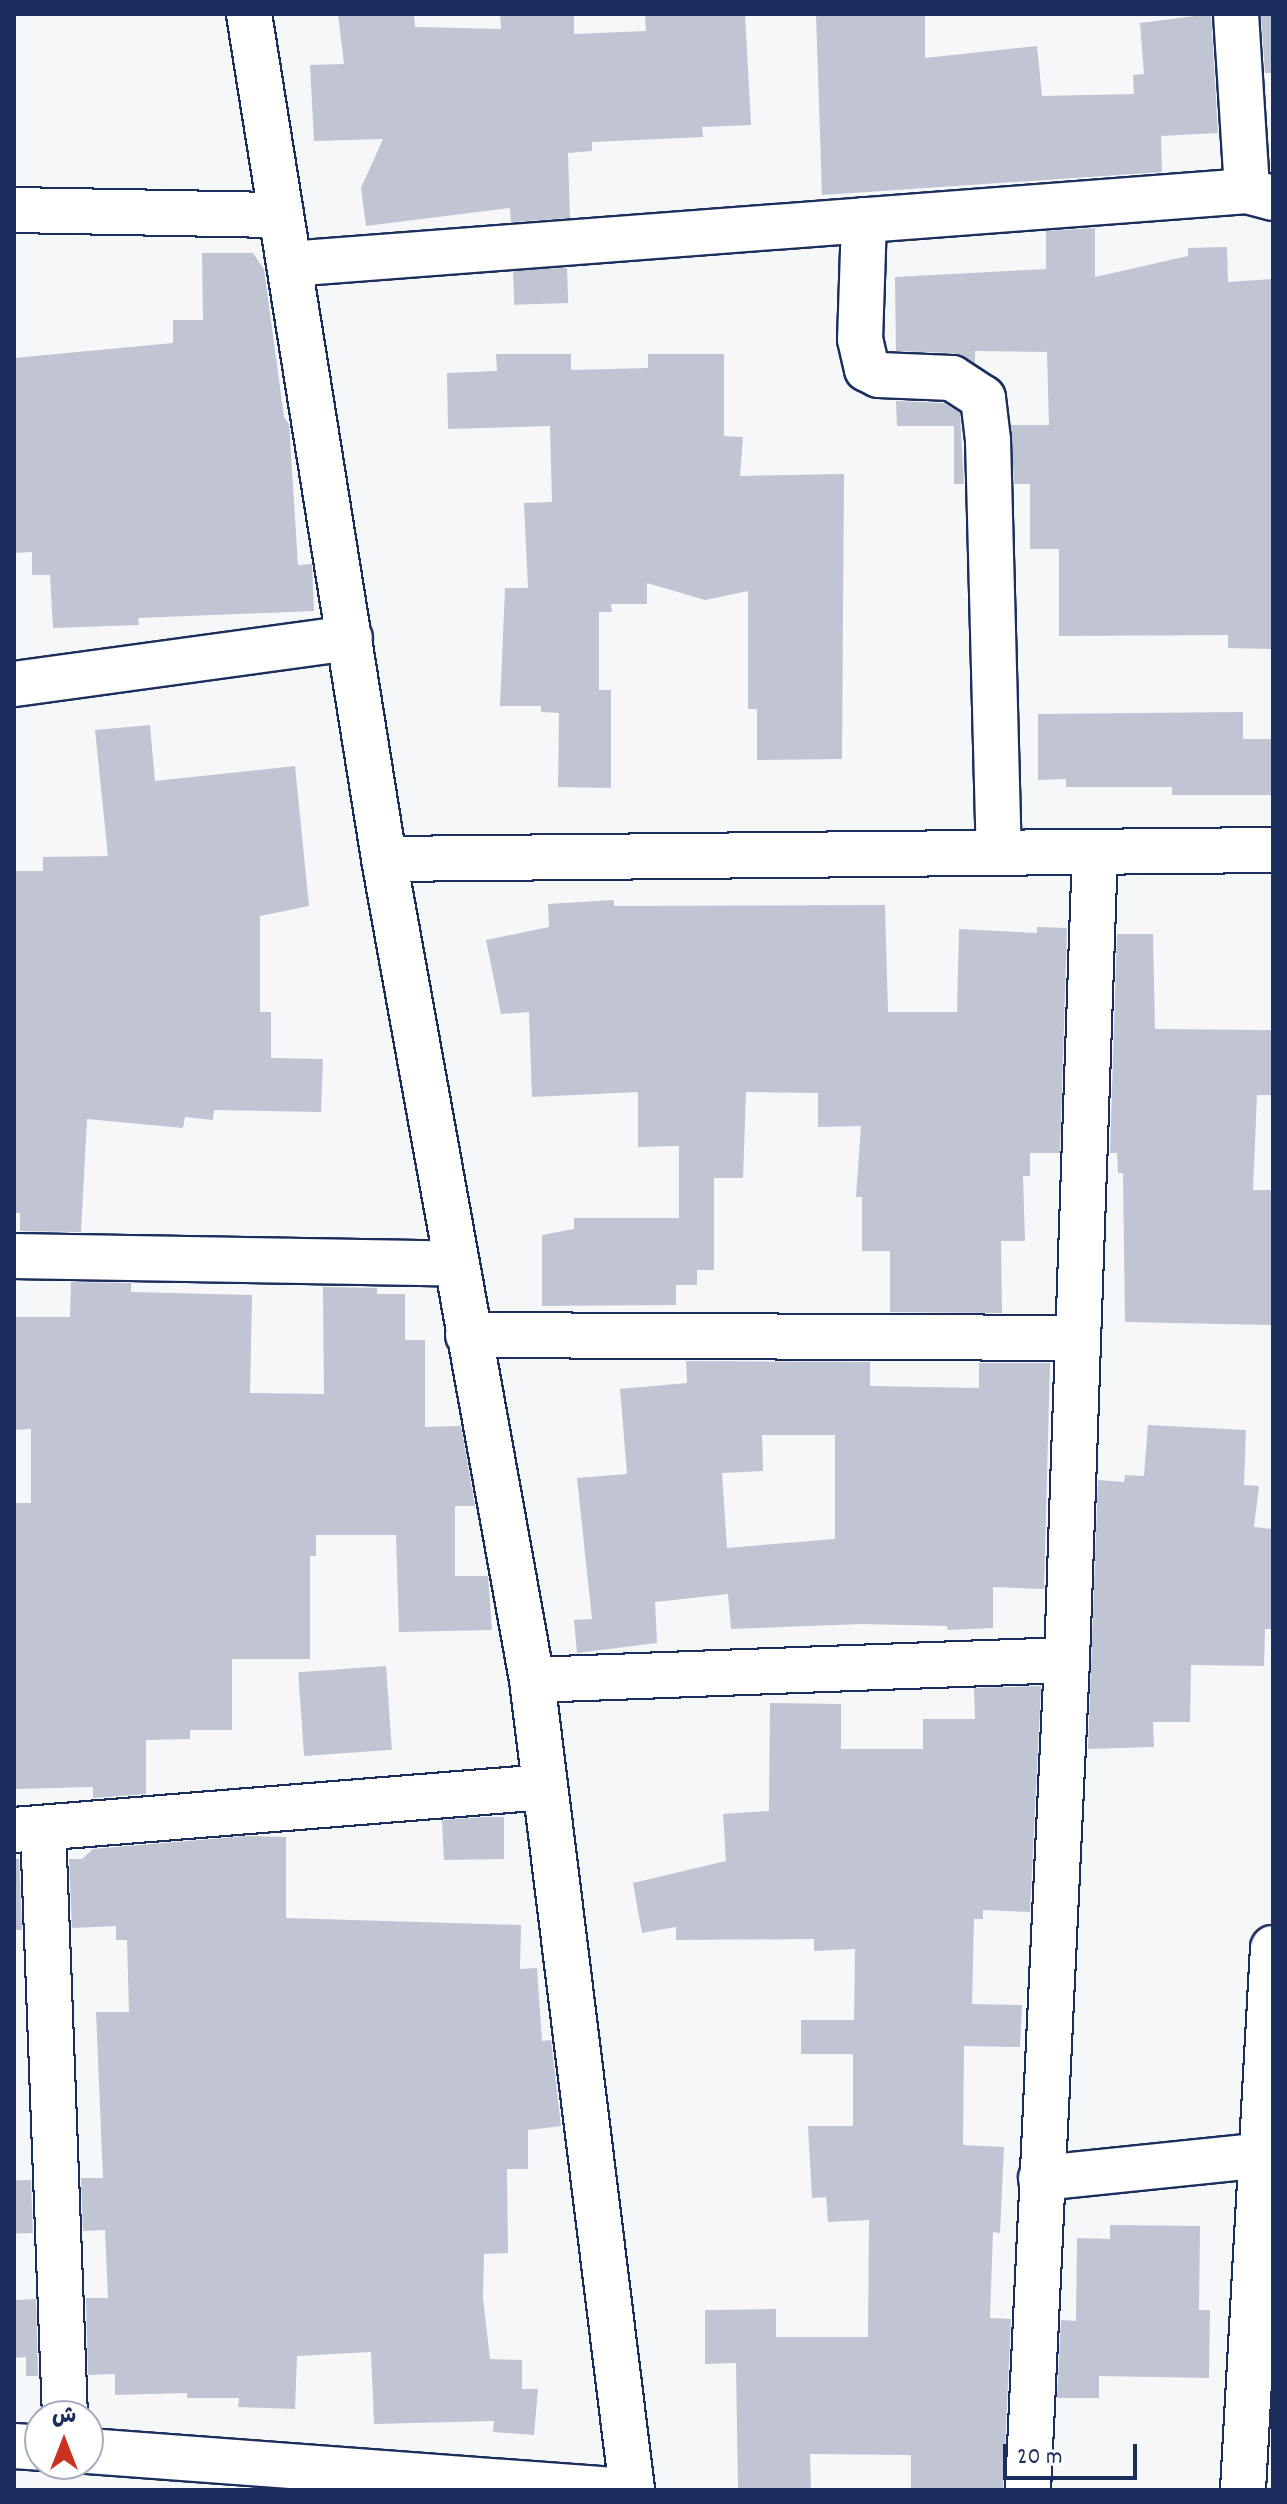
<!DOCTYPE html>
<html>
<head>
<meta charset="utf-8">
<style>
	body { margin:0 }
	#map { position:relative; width:1287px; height:2504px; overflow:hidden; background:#f6f7f9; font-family:Dekko,"Playpen Sans Arabic",sans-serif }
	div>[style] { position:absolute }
	.building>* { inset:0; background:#c0c4d3; transform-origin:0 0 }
	.roads { filter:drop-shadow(2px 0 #1b2f5e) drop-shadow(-2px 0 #1b2f5e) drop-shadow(0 2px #1b2f5e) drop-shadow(0 -2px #1b2f5e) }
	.street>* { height:44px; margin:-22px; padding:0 22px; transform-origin:22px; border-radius:22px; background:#fff }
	span { translate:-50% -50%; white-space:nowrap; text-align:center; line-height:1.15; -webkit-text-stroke:6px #fff; paint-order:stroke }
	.frame { position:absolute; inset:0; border:16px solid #1b2f5e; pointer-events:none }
	.north { position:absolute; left:24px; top:2400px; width:80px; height:80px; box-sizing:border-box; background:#fff; border:2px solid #a4acbf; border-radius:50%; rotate:0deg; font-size:22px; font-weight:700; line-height:32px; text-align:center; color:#1b2f5e }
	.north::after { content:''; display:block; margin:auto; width:28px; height:36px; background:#c8321e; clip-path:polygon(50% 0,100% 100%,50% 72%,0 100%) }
	.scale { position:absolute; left:1003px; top:2444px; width:134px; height:36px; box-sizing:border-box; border:4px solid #1b2f5e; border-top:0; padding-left:10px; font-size:24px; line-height:28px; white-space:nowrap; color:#1b2f5e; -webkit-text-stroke:6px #fff; paint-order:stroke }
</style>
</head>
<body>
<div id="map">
	<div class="building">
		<i style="clip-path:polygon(338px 14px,414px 14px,415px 27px,501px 29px,500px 14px,574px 14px,574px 34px,646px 31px,645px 14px,745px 14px,751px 125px,702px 127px,703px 137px,592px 142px,592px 151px,568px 153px,570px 218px,511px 222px,510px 208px,366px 226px,361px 188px,383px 139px,314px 141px,310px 65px,344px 64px)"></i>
		<i style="clip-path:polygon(816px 14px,925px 14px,925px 58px,1037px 46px,1042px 96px,1134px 94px,1133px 75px,1144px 74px,1140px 23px,1211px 14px,1218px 133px,1161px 136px,1162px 172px,822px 195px)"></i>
		<i style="clip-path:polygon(1261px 14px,1273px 14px,1273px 73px,1265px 73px)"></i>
		<i style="clip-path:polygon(1095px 228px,1095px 277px,1188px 256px,1188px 248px,1227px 247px,1228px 282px,1273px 279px,1273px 649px,1228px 648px,1228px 635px,1059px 636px,1059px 549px,1030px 549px,1030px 484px,1014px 484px,1011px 425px,1049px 425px,1047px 352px,975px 351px,975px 363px,953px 353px,896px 351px,895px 277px,1046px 269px,1046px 231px)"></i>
		<i style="clip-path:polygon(202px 253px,253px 253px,264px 269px,284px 417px,289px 424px,298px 565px,312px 564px,314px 611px,138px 618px,139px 625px,53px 628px,50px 575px,32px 575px,32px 552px,14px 553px,14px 358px,173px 343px,173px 320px,203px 320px)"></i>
		<i style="left:567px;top:268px;width:35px;height:54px;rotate:88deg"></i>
		<i style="clip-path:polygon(496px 354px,571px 354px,571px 370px,648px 368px,648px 354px,724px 354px,724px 436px,743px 437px,740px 476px,844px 474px,842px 759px,757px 760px,757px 709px,748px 709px,748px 591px,705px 600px,647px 583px,647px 604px,611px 604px,612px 612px,599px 612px,599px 690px,611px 690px,611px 788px,558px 787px,559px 713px,541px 712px,541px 706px,500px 706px,505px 588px,528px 588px,524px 503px,552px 502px,550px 426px,448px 429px,447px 373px,497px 371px)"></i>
		<i style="clip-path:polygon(896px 401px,944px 403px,960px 413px,964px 484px,954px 484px,954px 426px,897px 426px)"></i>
		<i style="clip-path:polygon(1243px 712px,1243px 739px,1273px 739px,1273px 795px,1172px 795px,1172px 787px,1066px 787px,1066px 779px,1038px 780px,1038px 714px)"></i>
		<i style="clip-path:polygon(150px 725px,155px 781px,295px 766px,309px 906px,260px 916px,260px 1012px,271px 1012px,271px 1058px,323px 1059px,321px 1112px,214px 1110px,213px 1120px,185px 1117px,183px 1128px,87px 1119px,81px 1232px,20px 1231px,20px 1213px,14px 1213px,14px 871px,43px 871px,43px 857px,108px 856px,95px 730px)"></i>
		<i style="clip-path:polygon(614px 900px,614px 906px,885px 905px,888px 1012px,957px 1012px,959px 929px,1037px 933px,1037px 927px,1067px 928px,1060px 1153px,1030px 1153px,1030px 1176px,1023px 1176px,1025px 1241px,1001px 1241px,1002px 1313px,890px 1312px,890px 1251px,862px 1251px,862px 1197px,856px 1197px,861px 1126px,818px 1127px,818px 1093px,746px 1092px,743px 1178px,714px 1178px,714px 1270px,697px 1270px,697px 1285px,676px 1285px,676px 1305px,542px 1306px,542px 1235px,574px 1229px,574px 1218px,679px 1218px,679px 1146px,638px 1147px,638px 1092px,532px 1097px,529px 1012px,501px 1014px,486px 940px,549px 927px,548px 904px)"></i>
		<i style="clip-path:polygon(1117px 934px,1153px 934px,1155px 1029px,1273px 1030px,1273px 1095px,1257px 1095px,1253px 1190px,1272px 1190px,1273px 1325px,1125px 1322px,1123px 1173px,1118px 1173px,1117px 1153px,1110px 1153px)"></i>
		<i style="clip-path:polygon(71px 1282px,131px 1283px,131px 1292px,252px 1295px,250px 1393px,324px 1394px,323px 1287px,377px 1288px,377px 1294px,405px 1294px,405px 1340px,425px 1340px,425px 1427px,461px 1426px,475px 1506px,455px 1506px,455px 1576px,488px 1576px,492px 1630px,399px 1632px,396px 1535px,316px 1535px,316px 1556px,310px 1556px,310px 1659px,232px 1659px,232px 1730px,190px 1730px,190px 1739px,146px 1740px,146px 1794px,93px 1798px,93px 1787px,14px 1789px,14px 1503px,31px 1503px,31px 1429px,14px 1430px,14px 1317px,70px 1317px)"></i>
		<i style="clip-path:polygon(evenodd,686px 1361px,870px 1362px,870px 1386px,979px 1388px,979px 1363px,1050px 1363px,1044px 1589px,993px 1587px,993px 1628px,948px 1630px,947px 1626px,862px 1624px,731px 1629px,728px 1594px,655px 1602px,657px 1643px,577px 1653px,574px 1620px,592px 1619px,577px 1478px,627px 1474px,620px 1389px,687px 1383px,686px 1361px,762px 1435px,835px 1435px,835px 1539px,727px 1548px,722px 1473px,763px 1471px,762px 1435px)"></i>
		<i style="clip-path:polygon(1148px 1425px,1246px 1430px,1244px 1485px,1259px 1486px,1254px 1527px,1273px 1529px,1273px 1629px,1265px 1629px,1264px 1666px,1191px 1665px,1190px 1722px,1153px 1722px,1154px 1747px,1088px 1749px,1098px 1480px,1124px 1482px,1125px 1475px,1144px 1476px)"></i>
		<i style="left:386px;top:1666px;width:84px;height:88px;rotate:86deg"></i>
		<i style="clip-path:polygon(1041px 1686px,1030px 1912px,983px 1910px,983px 1919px,974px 1919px,972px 2004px,1022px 2005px,1020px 2047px,964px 2046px,963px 2145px,1004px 2147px,1000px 2233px,993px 2232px,990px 2318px,1011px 2319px,1003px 2490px,911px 2490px,911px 2455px,810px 2454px,811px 2488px,738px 2488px,736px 2363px,705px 2364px,705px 2310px,776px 2309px,776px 2337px,868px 2337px,869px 2220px,828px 2222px,826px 2197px,812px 2198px,808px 2126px,853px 2126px,853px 2054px,801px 2054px,801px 2020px,854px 2020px,855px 1949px,814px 1951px,814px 1939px,676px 1940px,676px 1927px,642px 1933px,633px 1883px,726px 1861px,723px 1814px,769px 1811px,770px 1703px,841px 1704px,841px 1749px,923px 1749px,923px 1719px,975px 1719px,974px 1688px)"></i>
		<i style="clip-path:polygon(484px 1817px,504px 1817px,504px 1859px,444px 1860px,442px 1820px)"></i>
		<i style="clip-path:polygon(246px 1836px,286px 1837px,286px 1918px,521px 1925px,520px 1969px,537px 1968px,542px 2041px,551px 2040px,561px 2126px,528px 2130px,528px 2169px,507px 2169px,508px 2253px,484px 2254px,483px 2298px,490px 2359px,522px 2360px,522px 2389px,538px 2389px,534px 2435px,493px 2432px,494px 2421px,374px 2424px,371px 2352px,297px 2356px,295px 2409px,238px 2407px,239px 2398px,187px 2398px,187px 2393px,115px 2395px,115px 2374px,88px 2375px,86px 2298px,108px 2298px,105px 2230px,83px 2231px,81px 2178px,103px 2178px,96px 2012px,129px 2012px,127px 1940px,116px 1940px,116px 1926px,72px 1928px,69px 1859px,82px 1859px,93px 1849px)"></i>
		<i style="clip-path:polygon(14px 1859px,19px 1859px,22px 1930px,14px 1930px)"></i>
		<i style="left:31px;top:2180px;width:53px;height:17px;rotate:88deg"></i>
		<i style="clip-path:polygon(1110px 2225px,1200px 2226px,1199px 2310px,1210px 2310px,1209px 2378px,1099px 2376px,1099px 2398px,1057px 2398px,1061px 2320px,1076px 2321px,1077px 2238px,1110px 2239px)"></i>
		<i style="clip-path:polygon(36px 2299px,38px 2376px,26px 2376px,26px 2357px,14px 2358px,14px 2300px)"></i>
	</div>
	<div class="roads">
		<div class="street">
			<i style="left:249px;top:14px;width:856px;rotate:80.92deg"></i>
			<i style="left:384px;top:859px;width:834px;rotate:79.78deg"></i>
			<i style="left:532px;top:1680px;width:816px;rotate:82.96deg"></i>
			<i style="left:1236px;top:14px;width:177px;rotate:86.4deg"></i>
			<i style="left:14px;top:210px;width:267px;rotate:1.1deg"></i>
			<i style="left:864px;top:220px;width:119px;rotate:91.9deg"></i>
			<i style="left:860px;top:339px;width:31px;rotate:77deg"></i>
			<i style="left:867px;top:369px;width:13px;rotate:27deg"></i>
			<i style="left:879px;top:375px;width:73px;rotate:2.4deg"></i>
			<i style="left:952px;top:378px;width:37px;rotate:33deg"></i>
			<i style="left:983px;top:398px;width:42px;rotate:83.2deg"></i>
			<i style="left:988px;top:440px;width:410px;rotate:88.5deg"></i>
			<i style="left:289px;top:264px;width:961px;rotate:-4.36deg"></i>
			<i style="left:1247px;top:191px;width:27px;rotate:15deg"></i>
			<i style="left:14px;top:684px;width:339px;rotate:-7.8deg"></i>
			<i style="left:384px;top:859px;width:889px;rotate:-0.58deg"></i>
			<i style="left:14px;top:1256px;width:442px;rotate:1deg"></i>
			<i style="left:468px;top:1335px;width:607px;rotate:0.28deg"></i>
			<i style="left:532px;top:1680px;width:535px;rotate:-2.14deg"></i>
			<i style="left:43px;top:1828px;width:588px;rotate:87.86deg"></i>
			<i style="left:14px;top:1830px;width:533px;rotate:-4.63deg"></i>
			<i style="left:1041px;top:2178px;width:233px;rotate:-5.9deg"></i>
			<i style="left:14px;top:2446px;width:26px;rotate:4deg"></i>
			<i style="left:88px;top:2451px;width:527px;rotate:4.24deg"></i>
			<i style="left:1028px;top:2490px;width:831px;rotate:-87.31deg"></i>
			<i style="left:1067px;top:1660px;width:808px;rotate:-88.02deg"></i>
			<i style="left:1243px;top:2490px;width:543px;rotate:-86.83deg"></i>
		</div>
	</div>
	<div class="frame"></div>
	<div class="north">ش</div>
	<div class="scale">20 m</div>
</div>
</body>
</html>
